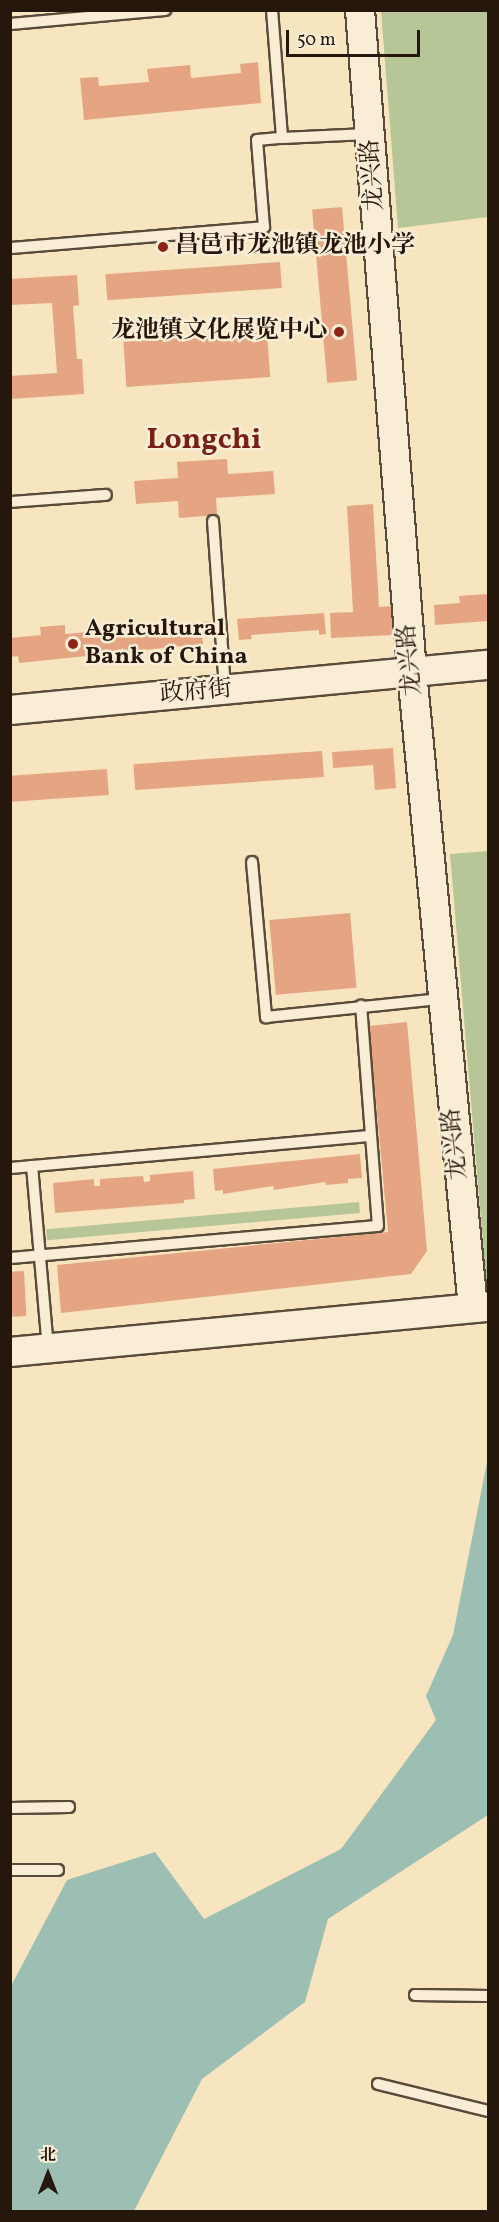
<!DOCTYPE html>
<html>
<head>
<meta charset="utf-8">
<style>
	body { margin:0 }
	#map { position:relative; width:499px; height:2222px; overflow:hidden; background:#f6e5bf; font-family:Vollkorn,"Noto Serif SC",serif }
	div>[style] { position:absolute }
	.green>* { inset:0; background:#b7c696; transform-origin:0 0 }
	.water>* { inset:0; background:#9dbfb3 }
	.building>* { inset:0; background:#e5a582; transform-origin:0 0 }
	.roads { filter:drop-shadow(2px 0 #5a4a39) drop-shadow(-2px 0 #5a4a39) drop-shadow(0 2px #5a4a39) drop-shadow(0 -2px #5a4a39) }
	.lane>* { height:10px; margin:-5px; padding:0 5px; transform-origin:5px; border-radius:5px; background:#f9eed5 }
	.secondary>* { height:28px; margin:-14px; padding:0 14px; transform-origin:14px; border-radius:14px; background:#f9eed5 }
	.dots>* { width:16px; height:16px; translate:-50% -50%; box-sizing:border-box; border:3px solid #f9eed5; border-radius:50% }
	span { translate:-50% -50%; white-space:nowrap; text-align:center; line-height:1.15; -webkit-text-stroke:5px #f9eed5; paint-order:stroke }
	.street-label { font-size:24px; color:#26170c }
	.poi-label { font-size:24px; color:#26170c; font-weight:700 }
	.left { translate:0 -50%; text-align:left }
	.right { translate:-100% -50%; text-align:right }
	.district-label { font-size:30px; color:#7a1f14; font-weight:700 }
	.frame { position:absolute; inset:0; border:12px solid #26170c; pointer-events:none }
	.north { position:absolute; left:18px; top:2144px; width:60px; height:60px; -webkit-text-stroke:4px #f9eed5; paint-order:stroke; rotate:0deg; font-size:16px; font-weight:700; line-height:24px; text-align:center; color:#26170c }
	.north::after { content:''; display:block; margin:auto; width:21px; height:27px; background:#26170c; clip-path:polygon(50% 0,100% 100%,50% 72%,0 100%) }
	.scale { position:absolute; left:286px; top:30px; width:134px; height:27px; box-sizing:border-box; border:3px solid #26170c; border-top:0; padding-left:8px; font-size:18px; line-height:21px; white-space:nowrap; color:#26170c; -webkit-text-stroke:4px #f9eed5; paint-order:stroke }
</style>
</head>
<body>
<div id="map">
	<div class="green">
		<i style="clip-path:polygon(381px 11px,488px 11px,488px 217px,398px 228px)"></i>
		<i style="clip-path:polygon(488px 851px,488px 1289px,487px 1290px,450px 854px)"></i>
		<i style="left:359px;top:1202px;width:11px;height:314px;rotate:85deg"></i>
	</div>
	<div class="water">
		<i style="clip-path:polygon(488px 1457px,488px 1815px,328px 1919px,305px 2002px,202px 2079px,134px 2211px,11px 2211px,11px 1986px,67px 1880px,155px 1852px,204px 1919px,341px 1849px,436px 1720px,426px 1696px,453px 1635px)"></i>
	</div>
	<div class="building">
		<i style="clip-path:polygon(258px 62px,261px 103px,84px 120px,80px 78px,98px 77px,99px 86px,149px 82px,147px 69px,190px 65px,191px 78px,241px 73px,240px 64px)"></i>
		<i style="left:342px;top:207px;width:174px;height:30px;rotate:85deg"></i>
		<i style="left:280px;top:262px;width:26px;height:175px;rotate:86deg"></i>
		<i style="clip-path:polygon(77px 275px,79px 305px,73px 306px,77px 359px,82px 359px,84px 394px,10px 399px,10px 376px,57px 373px,52px 303px,10px 305px,10px 279px)"></i>
		<i style="left:267px;top:332px;width:45px;height:144px;rotate:86deg"></i>
		<i style="clip-path:polygon(227px 459px,228px 474px,273px 471px,275px 494px,216px 498px,217px 515px,179px 518px,178px 501px,136px 504px,134px 481px,178px 478px,177px 462px)"></i>
		<i style="clip-path:polygon(373px 504px,379px 607px,392px 606px,393px 635px,331px 638px,330px 613px,353px 612px,347px 506px)"></i>
		<i style="clip-path:polygon(488px 594px,488px 621px,435px 625px,434px 605px,460px 603px,459px 596px)"></i>
		<i style="clip-path:polygon(324px 613px,326px 634px,319px 635px,319px 630px,251px 635px,252px 639px,239px 640px,237px 619px)"></i>
		<i style="clip-path:polygon(210px 621px,211px 635px,202px 635px,203px 644px,19px 663px,18px 656px,10px 657px,10px 638px,41px 635px,40px 627px,65px 625px,65px 634px)"></i>
		<i style="clip-path:polygon(393px 748px,396px 788px,375px 790px,373px 765px,333px 768px,332px 752px)"></i>
		<i style="left:322px;top:751px;width:26px;height:189px;rotate:86deg"></i>
		<i style="left:107px;top:769px;width:26px;height:97px;rotate:86deg"></i>
		<i style="left:350px;top:913px;width:75px;height:81px;rotate:85deg"></i>
		<i style="clip-path:polygon(407px 1022px,427px 1251px,411px 1274px,61px 1313px,57px 1265px,388px 1232px,369px 1026px)"></i>
		<i style="clip-path:polygon(360px 1154px,362px 1178px,348px 1179px,348px 1183px,326px 1185px,325px 1182px,274px 1190px,273px 1186px,223px 1194px,223px 1190px,215px 1191px,213px 1169px)"></i>
		<i style="clip-path:polygon(193px 1171px,195px 1199px,184px 1200px,184px 1203px,55px 1213px,53px 1183px,94px 1179px,94px 1186px,100px 1186px,100px 1179px,143px 1176px,144px 1182px,150px 1181px,150px 1175px)"></i>
		<i style="left:24px;top:1271px;width:45px;height:14px;rotate:87deg"></i>
	</div>
	<div class="roads">
		<div class="lane">
			<i style="left:272px;top:10px;width:128px;rotate:85.5deg"></i>
			<i style="left:282px;top:138px;width:86px;rotate:-2.7deg"></i>
			<i style="left:10px;top:24px;width:156px;rotate:-5.2deg"></i>
			<i style="left:10px;top:248px;width:255px;rotate:-4.7deg"></i>
			<i style="left:264px;top:227px;width:87px;rotate:-94.6deg"></i>
			<i style="left:257px;top:140px;width:25px;rotate:-5deg"></i>
			<i style="left:10px;top:502px;width:96px;rotate:-4.2deg"></i>
			<i style="left:213px;top:521px;width:169px;rotate:85.9deg"></i>
			<i style="left:252px;top:862px;width:156px;rotate:84.8deg"></i>
			<i style="left:266px;top:1017px;width:176px;rotate:-5.9deg"></i>
			<i style="left:32px;top:1166px;width:183px;rotate:85deg"></i>
			<i style="left:10px;top:1168px;width:361px;rotate:-5.1deg"></i>
			<i style="left:10px;top:1258px;width:369px;rotate:-5deg"></i>
			<i style="left:378px;top:1226px;width:221px;rotate:-94.4deg"></i>
			<i style="left:10px;top:1808px;width:59px;rotate:-1deg"></i>
			<i style="left:10px;top:1870px;width:48px"></i>
			<i style="left:415px;top:1995px;width:73px;rotate:0.8deg"></i>
			<i style="left:378px;top:2084px;width:113px;rotate:13.8deg"></i>
		</div>
		<div class="secondary">
			<i style="left:360px;top:10px;width:664px;rotate:85.51deg"></i>
			<i style="left:412px;top:672px;width:639px;rotate:84.52deg"></i>
			<i style="left:10px;top:710px;width:480px;rotate:-5.4deg"></i>
			<i style="left:10px;top:1352px;width:480px;rotate:-5.4deg"></i>
		</div>
	</div>
	<div class="dots">
		<i style="left:163px;top:247px;background:#8f2418"></i>
		<i style="left:339px;top:332px;background:#8f2418"></i>
		<i style="left:73px;top:644px;background:#8f2418"></i>
	</div>
	<div class="street-label">
		<span style="left:374px;top:175px;rotate:-94deg">龙兴路</span>
		<span style="left:411px;top:660px;rotate:-95deg">龙兴路</span>
		<span style="left:196px;top:693px;rotate:-5deg">政府街</span>
		<span style="left:456px;top:1144px;rotate:-96deg">龙兴路</span>
	</div>
	<div class="poi-label">
		<span class="left" style="left:175px;top:247px">昌邑市龙池镇龙池小学</span>
		<span class="right" style="left:327px;top:332px">龙池镇文化展览中心</span>
		<span class="left" style="left:85px;top:644px">Agricultural<br>Bank of China</span>
	</div>
	<div class="district-label">
		<span style="left:204px;top:440px">Longchi</span>
	</div>
	<div class="frame"></div>
	<div class="north">北</div>
	<div class="scale">50 m</div>
</div>
</body>
</html>
